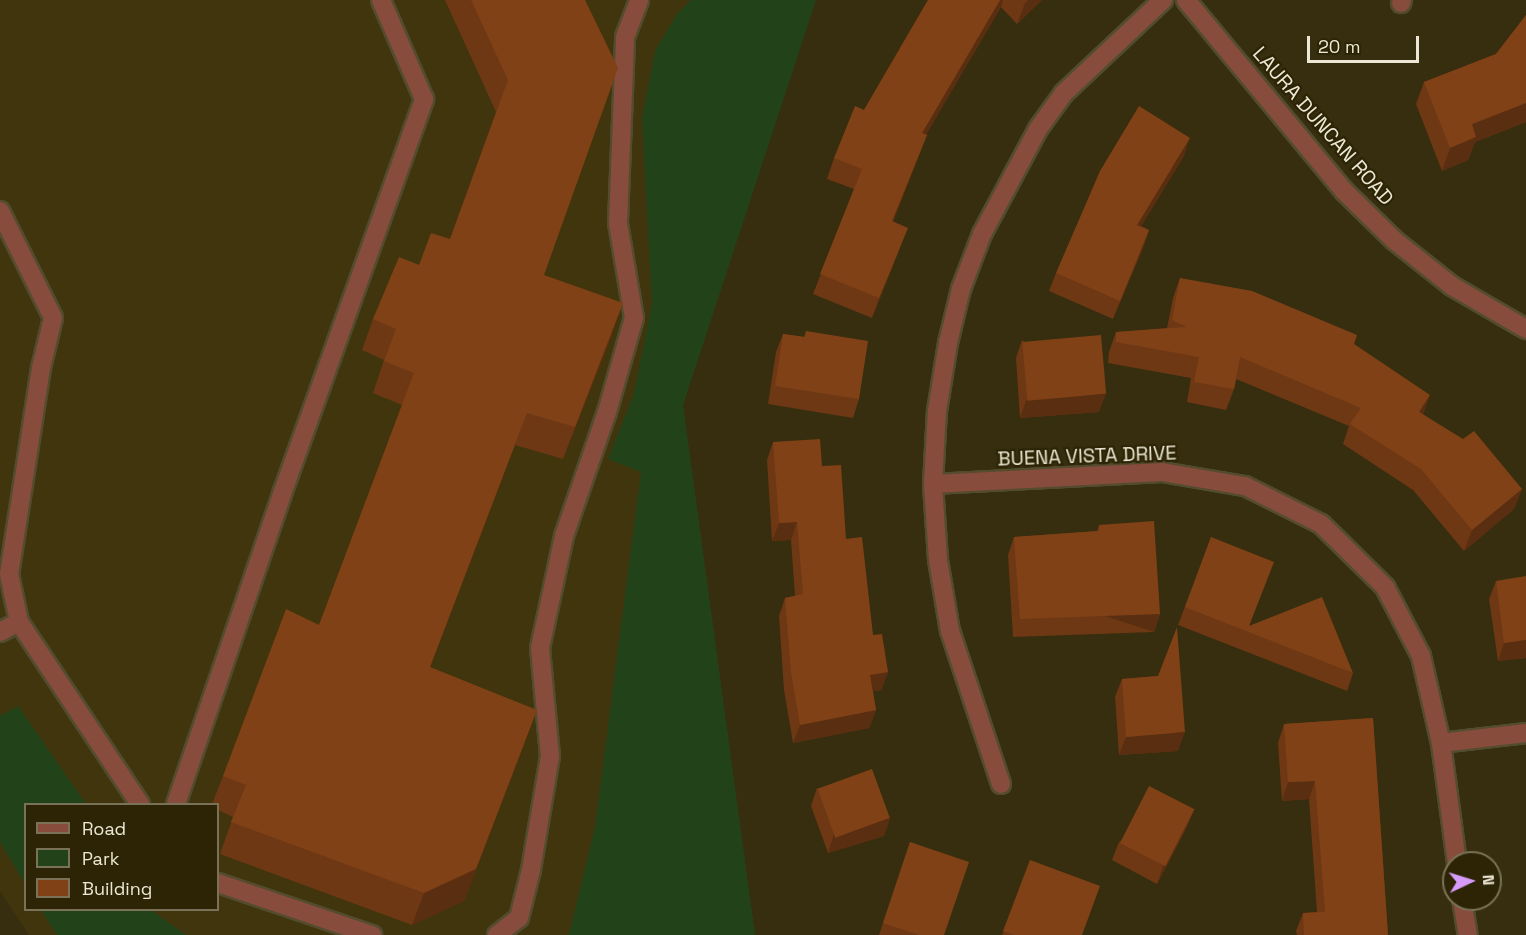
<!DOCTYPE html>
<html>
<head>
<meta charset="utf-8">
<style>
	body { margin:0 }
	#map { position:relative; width:1526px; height:935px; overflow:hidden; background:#362e0e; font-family:"Space Grotesk",sans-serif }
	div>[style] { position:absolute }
	.built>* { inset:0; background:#40350c }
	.green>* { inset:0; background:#224319 }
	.roads { filter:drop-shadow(2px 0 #534c2e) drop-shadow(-2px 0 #534c2e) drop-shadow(0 2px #534c2e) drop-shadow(0 -2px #534c2e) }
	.service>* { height:18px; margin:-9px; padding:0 9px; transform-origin:9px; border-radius:9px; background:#884c3c }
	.minor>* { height:18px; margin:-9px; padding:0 9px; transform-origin:9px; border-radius:9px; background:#884c3c }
	.wall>* { inset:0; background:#6e3814 }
	.shaded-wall>* { inset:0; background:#5a2e10; transform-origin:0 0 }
	.building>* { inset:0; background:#804117; transform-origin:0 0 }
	span { translate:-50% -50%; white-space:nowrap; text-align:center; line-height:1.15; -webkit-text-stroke:4.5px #2c2404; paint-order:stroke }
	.street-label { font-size:20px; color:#ede8d6 }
	.legend { position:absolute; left:24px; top:803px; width:195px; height:108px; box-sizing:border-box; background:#2c2404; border:2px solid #797258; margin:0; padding:8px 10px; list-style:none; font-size:18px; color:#ede8d6 }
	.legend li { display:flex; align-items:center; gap:12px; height:30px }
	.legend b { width:30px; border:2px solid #797258 }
	.north { position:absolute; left:1442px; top:851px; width:60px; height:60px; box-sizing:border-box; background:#2c2404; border:2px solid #797258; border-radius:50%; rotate:86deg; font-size:16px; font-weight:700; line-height:24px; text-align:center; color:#ede8d6 }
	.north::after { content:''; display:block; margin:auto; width:21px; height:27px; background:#d79bf9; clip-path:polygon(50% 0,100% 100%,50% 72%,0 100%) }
	.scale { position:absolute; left:1307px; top:36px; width:112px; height:27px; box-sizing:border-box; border:3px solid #ede8d6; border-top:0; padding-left:8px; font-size:18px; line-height:21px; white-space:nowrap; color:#ede8d6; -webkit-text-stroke:4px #2c2404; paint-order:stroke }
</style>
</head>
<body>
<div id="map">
	<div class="built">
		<i style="clip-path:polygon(evenodd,0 0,816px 0,683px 405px,755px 935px,29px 935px,0 891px,0 0,26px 804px,218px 804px,218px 910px,26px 910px,26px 804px)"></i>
	</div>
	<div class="green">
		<i style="clip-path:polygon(691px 0,816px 0,683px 405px,755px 935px,569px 935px,595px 827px,641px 472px,608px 459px,634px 394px,652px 304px,642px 118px,655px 51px,677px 14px)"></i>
		<i style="clip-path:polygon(18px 706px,86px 804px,26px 804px,25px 884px,0 842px,0 716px)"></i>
		<i style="clip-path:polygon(41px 910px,151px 910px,186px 935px,57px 935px)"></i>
	</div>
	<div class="roads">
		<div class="service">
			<i style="left:0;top:211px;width:119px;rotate:63.6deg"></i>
			<i style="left:53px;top:318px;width:51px;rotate:103.5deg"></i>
			<i style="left:41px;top:368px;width:208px;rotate:98.8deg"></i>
			<i style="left:9px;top:574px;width:49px;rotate:78.2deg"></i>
			<i style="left:19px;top:622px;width:219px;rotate:56.4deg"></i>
			<i style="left:0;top:632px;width:21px;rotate:-28deg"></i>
			<i style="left:176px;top:804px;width:328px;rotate:-71.1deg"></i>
			<i style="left:282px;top:494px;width:420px;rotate:-70.2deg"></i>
			<i style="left:424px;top:99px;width:108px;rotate:-113.5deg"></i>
			<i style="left:218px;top:883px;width:163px;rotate:18.7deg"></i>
			<i style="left:497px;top:935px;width:28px;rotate:-38deg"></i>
			<i style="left:519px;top:918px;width:49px;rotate:-76deg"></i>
			<i style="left:531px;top:870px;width:116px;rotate:-80.5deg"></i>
			<i style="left:550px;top:756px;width:108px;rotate:-95.3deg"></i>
			<i style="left:540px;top:648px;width:115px;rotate:-77.9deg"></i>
			<i style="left:564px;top:536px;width:131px;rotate:-70.9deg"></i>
			<i style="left:607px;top:412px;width:98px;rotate:-74deg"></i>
			<i style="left:634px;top:318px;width:96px;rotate:-99.6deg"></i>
			<i style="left:618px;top:223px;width:186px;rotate:-87.8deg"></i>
			<i style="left:625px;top:37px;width:40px;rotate:-69deg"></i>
		</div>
		<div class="minor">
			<i style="left:1186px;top:0;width:248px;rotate:50.4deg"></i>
			<i style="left:1344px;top:191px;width:70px;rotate:44.4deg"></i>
			<i style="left:1394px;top:240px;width:74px;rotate:38.4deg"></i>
			<i style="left:1452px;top:286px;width:86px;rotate:30.2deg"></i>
			<i style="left:1401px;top:3px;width:3px;rotate:-72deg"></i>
			<i style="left:933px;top:484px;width:229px;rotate:-3deg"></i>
			<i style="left:1162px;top:472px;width:84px;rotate:9.6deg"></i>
			<i style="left:1245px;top:486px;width:85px;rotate:26.6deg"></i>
			<i style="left:1321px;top:524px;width:90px;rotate:44.5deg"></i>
			<i style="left:1385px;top:587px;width:78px;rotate:62.4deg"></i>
			<i style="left:1421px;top:656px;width:89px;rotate:77.1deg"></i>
			<i style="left:1441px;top:743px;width:121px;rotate:82.4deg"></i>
			<i style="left:1441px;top:743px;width:86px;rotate:-6.7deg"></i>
			<i style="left:1001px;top:784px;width:161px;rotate:-108.4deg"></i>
			<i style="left:950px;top:631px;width:72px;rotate:-99.6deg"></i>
			<i style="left:938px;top:560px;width:76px;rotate:-93.8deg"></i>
			<i style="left:933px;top:484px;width:73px;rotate:-86.9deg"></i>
			<i style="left:937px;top:411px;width:69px;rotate:-80.8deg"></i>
			<i style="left:948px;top:343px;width:56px;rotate:-76.5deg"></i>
			<i style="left:961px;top:289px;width:59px;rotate:-69.1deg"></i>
			<i style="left:982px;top:234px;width:119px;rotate:-61.9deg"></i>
			<i style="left:1038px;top:129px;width:44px;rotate:-54.2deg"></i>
			<i style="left:1064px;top:93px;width:136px;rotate:-43.2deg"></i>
			<i style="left:1462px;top:899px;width:36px;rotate:81deg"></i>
		</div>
	</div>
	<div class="wall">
		<i style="clip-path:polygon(445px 0,585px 0,544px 275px,612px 335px,563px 459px,515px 445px,430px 667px,525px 742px,464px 901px,412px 925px,220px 854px,233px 817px,218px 810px,218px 804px,212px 804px,223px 776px,319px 625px,402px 405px,373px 393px,384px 360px,362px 350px,373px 319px,419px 265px,450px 239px,496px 112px)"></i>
		<i style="clip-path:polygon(928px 0,1042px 0,1017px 24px,1001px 7px,926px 134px,927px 135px,919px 155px,893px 222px,900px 248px,872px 318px,813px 294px,854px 189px,827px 179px,834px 158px,864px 110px)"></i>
		<i style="clip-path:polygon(1526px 15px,1526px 122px,1475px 142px,1468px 160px,1442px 171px,1416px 104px,1424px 82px,1496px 54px)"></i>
		<i style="clip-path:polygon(1184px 156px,1141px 226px,1149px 230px,1143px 248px,1113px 319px,1049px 291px,1056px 273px)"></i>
		<i style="clip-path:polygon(1180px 278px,1354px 344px,1423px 414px,1522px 489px,1514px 509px,1464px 551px,1413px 490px,1343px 444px,1349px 426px,1236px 379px,1234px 389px,1226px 410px,1187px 402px,1191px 378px,1108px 363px,1109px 352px,1116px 332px,1167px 328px,1173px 298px)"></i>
		<i style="clip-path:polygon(806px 331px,859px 399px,853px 418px,768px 404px,776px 352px,783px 334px,804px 337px)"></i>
		<i style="clip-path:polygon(1022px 340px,1099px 412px,1020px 418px,1016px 358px)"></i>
		<i style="clip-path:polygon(773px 442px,822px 466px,846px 539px,873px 635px,888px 672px,881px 690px,873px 691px,876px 710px,869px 728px,793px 743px,784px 690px,779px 616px,785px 598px,795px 596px,791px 540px,772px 541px,767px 460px)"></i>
		<i style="clip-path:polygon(1099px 525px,1160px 614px,1154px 632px,1013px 637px,1008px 555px,1014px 537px,1097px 531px)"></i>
		<i style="clip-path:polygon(1211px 537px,1250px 626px,1353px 673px,1347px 691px,1178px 625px)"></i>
		<i style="clip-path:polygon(1496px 581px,1526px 658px,1498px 661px,1489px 599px)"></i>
		<i style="clip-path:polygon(1158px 676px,1178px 751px,1119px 755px,1115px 697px,1122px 679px)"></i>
		<i style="clip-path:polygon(1373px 718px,1388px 935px,1297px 935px,1296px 931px,1303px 913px,1317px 912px,1309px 799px,1282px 801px,1278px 743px,1284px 724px)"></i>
		<i style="clip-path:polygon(817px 788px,890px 818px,884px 836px,828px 853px,811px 806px)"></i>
		<i style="clip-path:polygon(1194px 809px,1187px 827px,1157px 884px,1112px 860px,1119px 842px)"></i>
		<i style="clip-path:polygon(910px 842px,944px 935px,879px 935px)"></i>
		<i style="clip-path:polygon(1030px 860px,1082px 935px,1002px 935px)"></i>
	</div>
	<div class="shaded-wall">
		<i style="clip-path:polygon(1000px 0,1003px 0,1001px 7px,915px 154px,922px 133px)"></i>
		<i style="clip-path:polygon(1028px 0,1042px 0,1017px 24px,1025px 3px)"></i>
		<i style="clip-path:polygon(1526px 103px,1526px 122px,1475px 142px,1468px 160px,1442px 171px,1450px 148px,1472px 124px)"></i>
		<i style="clip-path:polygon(927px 135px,919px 155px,885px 242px,892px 221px)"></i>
		<i style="clip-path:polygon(1190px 138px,1184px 156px,1131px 243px,1137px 225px)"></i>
		<i style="clip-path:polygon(908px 228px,872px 318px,879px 298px)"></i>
		<i style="clip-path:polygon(1149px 230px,1143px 248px,1113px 319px,1120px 301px)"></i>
		<i style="clip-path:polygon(623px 303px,612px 335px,563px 459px,575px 427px)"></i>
		<i style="clip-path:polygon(1106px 394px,1099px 412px,1020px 418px,1026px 400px)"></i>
		<i style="clip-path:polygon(1430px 395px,1423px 415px,1419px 412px)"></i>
		<i style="clip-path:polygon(527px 413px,515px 445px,418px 699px,430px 667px)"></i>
		<i style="clip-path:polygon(1522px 489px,1514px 509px,1464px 551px,1472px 530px)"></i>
		<i style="clip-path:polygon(797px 522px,791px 540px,772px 541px,779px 523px)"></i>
		<i style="left:1160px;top:614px;width:19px;height:140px;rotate:108deg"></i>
		<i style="clip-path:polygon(1526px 640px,1526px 658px,1498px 661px,1504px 643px)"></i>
		<i style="clip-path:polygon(888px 672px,881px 690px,863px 693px,870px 675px)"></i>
		<i style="clip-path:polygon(537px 710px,464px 901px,412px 925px,424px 893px)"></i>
		<i style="clip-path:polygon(876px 710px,869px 728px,793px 743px,800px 725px)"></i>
		<i style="clip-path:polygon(1185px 732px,1178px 751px,1119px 755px,1126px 737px)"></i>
		<i style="clip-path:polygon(1315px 781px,1309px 799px,1282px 801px,1288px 782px)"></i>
		<i style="clip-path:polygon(1194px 809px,1187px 827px,1157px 884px,1163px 866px)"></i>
		<i style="clip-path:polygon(890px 818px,884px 836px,828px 853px,834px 834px)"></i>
	</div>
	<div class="building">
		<i style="clip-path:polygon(471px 0,585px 0,618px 68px,544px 275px,623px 303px,575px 427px,527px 413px,430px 667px,537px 710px,476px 869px,424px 893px,231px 822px,246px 785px,223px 776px,286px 609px,319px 625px,414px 373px,384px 361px,396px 329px,373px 319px,399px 257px,419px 265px,431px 233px,450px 239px,508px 80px)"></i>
		<i style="clip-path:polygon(928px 0,1000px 0,922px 133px,927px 135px,892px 221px,908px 228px,879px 298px,820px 274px,862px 169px,834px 158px,855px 106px,864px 110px)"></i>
		<i style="clip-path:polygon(1526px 15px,1526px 103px,1472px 124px,1476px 137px,1450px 148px,1424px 82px,1496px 54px)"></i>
		<i style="clip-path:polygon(1139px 106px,1190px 138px,1137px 225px,1149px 230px,1120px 301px,1056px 273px,1100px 171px)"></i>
		<i style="clip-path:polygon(1180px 278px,1252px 291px,1357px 335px,1354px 344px,1430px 395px,1419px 412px,1463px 439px,1474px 431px,1522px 489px,1472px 530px,1421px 469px,1350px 424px,1361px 408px,1240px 357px,1234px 389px,1194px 382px,1199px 357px,1116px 342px,1116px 332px,1187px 327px,1172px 320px)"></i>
		<i style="clip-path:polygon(806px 331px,868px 341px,859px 399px,775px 386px,783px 334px,805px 337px)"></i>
		<i style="left:1101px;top:335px;width:59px;height:79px;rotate:85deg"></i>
		<i style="clip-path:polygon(820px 439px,822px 466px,841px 465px,846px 539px,862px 537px,873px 635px,882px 634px,888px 672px,870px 675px,876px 710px,800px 725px,791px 672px,785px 598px,803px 594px,797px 522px,779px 523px,773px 442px)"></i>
		<i style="clip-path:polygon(1154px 521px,1160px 614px,1020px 619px,1014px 537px,1099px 531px,1099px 525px)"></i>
		<i style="clip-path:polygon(1211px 537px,1274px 562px,1249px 626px,1322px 597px,1353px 673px,1185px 607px)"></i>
		<i style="clip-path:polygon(1526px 576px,1526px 640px,1504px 643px,1496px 581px)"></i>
		<i style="clip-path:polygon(1177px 627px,1185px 732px,1126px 737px,1122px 679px,1158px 676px)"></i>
		<i style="clip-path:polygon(1373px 718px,1388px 935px,1304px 935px,1303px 913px,1325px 912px,1315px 781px,1288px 782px,1284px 724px)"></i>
		<i style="left:872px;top:769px;width:52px;height:58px;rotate:70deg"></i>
		<i style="left:1149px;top:786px;width:51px;height:64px;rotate:27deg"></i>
		<i style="clip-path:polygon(910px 842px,969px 862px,944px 935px,919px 935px,883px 923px)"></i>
		<i style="clip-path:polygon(1030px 860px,1100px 886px,1082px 935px,1014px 935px,1003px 931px)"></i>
	</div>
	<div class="street-label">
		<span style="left:1323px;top:126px;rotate:49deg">LAURA DUNCAN ROAD</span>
		<span style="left:1087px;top:456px;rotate:-2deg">BUENA VISTA DRIVE</span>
	</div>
	<ul class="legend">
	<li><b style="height:8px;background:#884c3c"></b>Road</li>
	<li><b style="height:16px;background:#224319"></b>Park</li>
	<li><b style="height:16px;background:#804117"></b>Building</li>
	</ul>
	<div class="north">N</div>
	<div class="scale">20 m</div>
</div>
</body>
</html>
